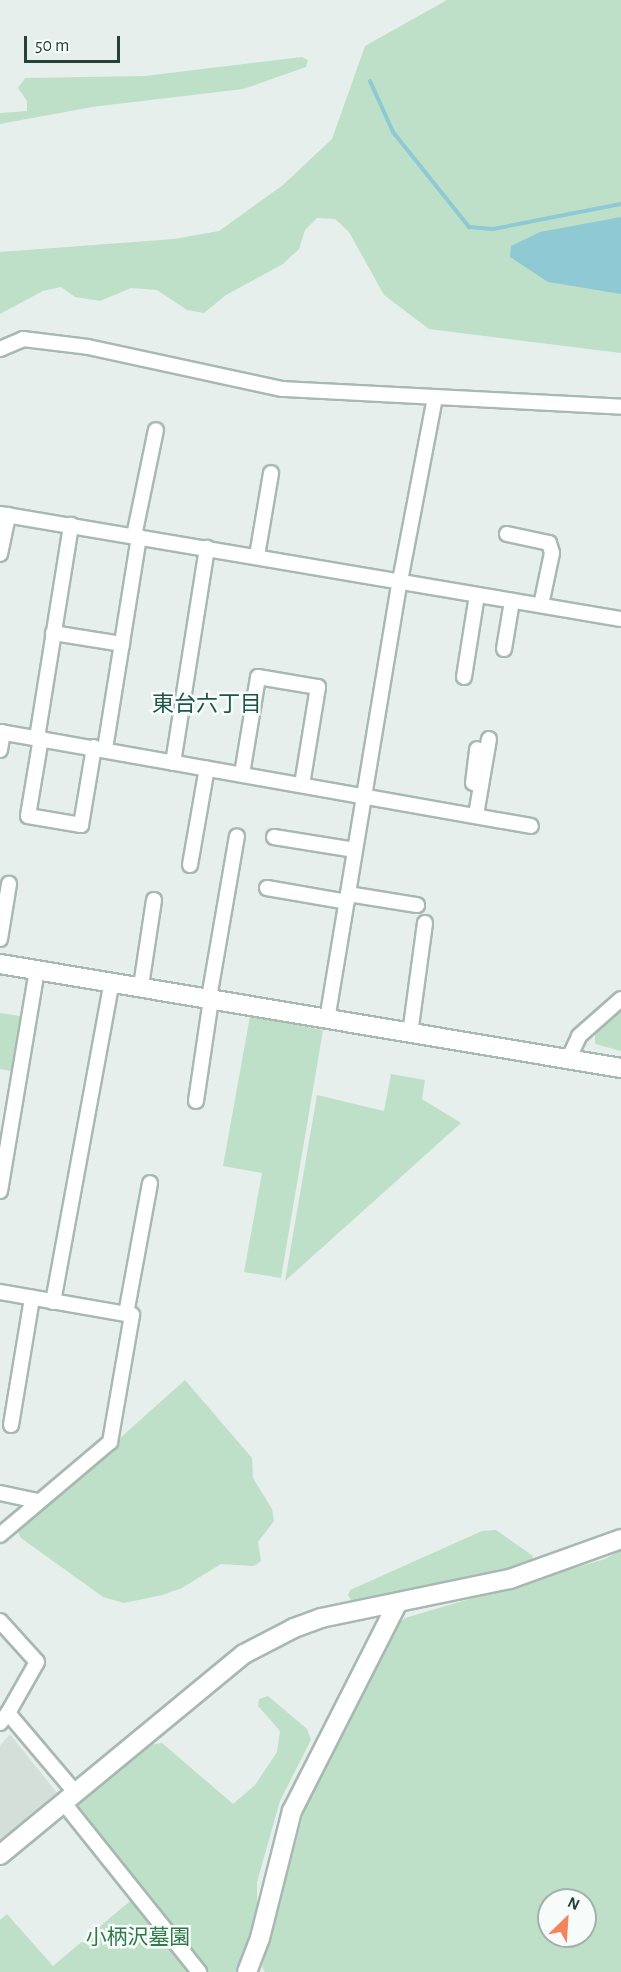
<!DOCTYPE html>
<html>
<head>
<meta charset="utf-8">
<style>
	body { margin:0 }
	#map { position:relative; width:621px; height:1972px; overflow:hidden; background:#e6efeb; font-family:"Alegreya Sans","Noto Sans JP",sans-serif }
	div>[style] { position:absolute }
	.built>* { inset:0; background:#d4dfda }
	.green>* { inset:0; background:#bfe0c8 }
	.water>* { inset:0; background:#8ec9d4 }
	.stream>* { height:4px; margin:-2px; padding:0 2px; transform-origin:2px; border-radius:2px; background:#8ec9d4 }
	.roads { filter:drop-shadow(2px 0 #a8b8b2) drop-shadow(-2px 0 #a8b8b2) drop-shadow(0 2px #a8b8b2) drop-shadow(0 -2px #a8b8b2) }
	.minor>* { height:14px; margin:-7px; padding:0 7px; transform-origin:7px; border-radius:7px; background:#fff }
	.tertiary>* { height:18px; margin:-9px; padding:0 9px; transform-origin:9px; border-radius:9px; background:#fff }
	span { translate:-50% -50%; white-space:nowrap; text-align:center; line-height:1.15; -webkit-text-stroke:5px #f7fbf9; paint-order:stroke }
	.park-label { font-size:21px; color:#2d7a4b }
	.neighbourhood-label { font-size:22px; color:#1f5548 }
	.north { position:absolute; left:537px; top:1888px; width:60px; height:60px; box-sizing:border-box; background:#f7fbf9; border:2px solid #a3b1ad; border-radius:50%; rotate:25deg; font-size:16px; font-weight:700; line-height:24px; text-align:center; color:#24423a }
	.north::after { content:''; display:block; margin:auto; width:21px; height:27px; background:#f4845f; clip-path:polygon(50% 0,100% 100%,50% 72%,0 100%) }
	.scale { position:absolute; left:24px; top:36px; width:96px; height:27px; box-sizing:border-box; border:3px solid #24423a; border-top:0; padding-left:8px; font-size:18px; line-height:21px; white-space:nowrap; color:#24423a; -webkit-text-stroke:4px #f7fbf9; paint-order:stroke }
</style>
</head>
<body>
<div id="map">
	<div class="built">
		<i style="clip-path:polygon(10px 1734px,57px 1793px,0 1840px,0 1746px)"></i>
	</div>
	<div class="green">
		<i style="clip-path:polygon(447px 0,621px 0,621px 353px,429px 329px,384px 295px,349px 232px,335px 219px,317px 218px,305px 230px,299px 249px,283px 264px,226px 295px,204px 313px,187px 310px,157px 290px,131px 288px,100px 301px,75px 297px,61px 287px,43px 291px,0 314px,0 252px,174px 239px,219px 231px,283px 185px,332px 139px,365px 46px)"></i>
		<i style="clip-path:polygon(302px 57px,308px 60px,306px 67px,243px 89px,92px 107px,0 124px,0 113px,27px 111px,27px 101px,18px 88px,25px 78px,145px 76px)"></i>
		<i style="clip-path:polygon(621px 1009px,621px 1051px,595px 1044px,595px 1032px)"></i>
		<i style="clip-path:polygon(0 1013px,26px 1017px,17px 1072px,0 1069px)"></i>
		<i style="clip-path:polygon(250px 1016px,323px 1030px,281px 1278px,244px 1272px,262px 1173px,223px 1166px)"></i>
		<i style="clip-path:polygon(391px 1074px,425px 1080px,422px 1099px,461px 1123px,285px 1281px,317px 1095px,384px 1111px)"></i>
		<i style="clip-path:polygon(185px 1380px,252px 1458px,253px 1478px,272px 1509px,274px 1521px,258px 1542px,261px 1561px,254px 1566px,221px 1564px,182px 1588px,162px 1595px,124px 1603px,103px 1597px,21px 1538px,17px 1530px)"></i>
		<i style="clip-path:polygon(496px 1530px,533px 1556px,531px 1563px,522px 1569px,374px 1600px,352px 1602px,348px 1595px,350px 1590px,482px 1531px)"></i>
		<i style="clip-path:polygon(evenodd,621px 1550px,621px 1972px,265px 1972px,262px 1967px,306px 1804px,390px 1631px,405px 1618px,605px 1559px,621px 1550px,549px 1900px,585px 1900px,585px 1936px,549px 1936px,549px 1900px)"></i>
		<i style="clip-path:polygon(268px 1696px,307px 1729px,311px 1740px,280px 1801px,257px 1882px,257px 1915px,243px 1972px,0 1972px,0 1920px,7px 1914px,53px 1966px,142px 1891px,74px 1806px,149px 1745px,162px 1743px,233px 1804px,255px 1785px,277px 1752px,280px 1731px,258px 1706px,259px 1699px)"></i>
	</div>
	<div class="water">
		<i style="clip-path:polygon(621px 217px,621px 294px,548px 282px,510px 257px,511px 246px,540px 232px)"></i>
	</div>
	<div class="stream">
		<i style="left:370px;top:81px;width:56px;rotate:65.7deg"></i>
		<i style="left:393px;top:132px;width:122px;rotate:51.3deg"></i>
		<i style="left:469px;top:227px;width:24px;rotate:5deg"></i>
		<i style="left:493px;top:229px;width:130px;rotate:-11.1deg"></i>
	</div>
	<div class="roads">
		<div class="minor">
			<i style="left:0;top:349px;width:25px;rotate:-23deg"></i>
			<i style="left:23px;top:339px;width:65px;rotate:7deg"></i>
			<i style="left:88px;top:347px;width:199px;rotate:12.2deg"></i>
			<i style="left:283px;top:389px;width:338px;rotate:3deg"></i>
			<i style="left:0;top:514px;width:630px;rotate:9.6deg"></i>
			<i style="left:507px;top:534px;width:43px;rotate:12.1deg"></i>
			<i style="left:549px;top:543px;width:10px;rotate:73deg"></i>
			<i style="left:552px;top:553px;width:53px;rotate:101.9deg"></i>
			<i style="left:134px;top:536px;width:108px;rotate:-78.3deg"></i>
			<i style="left:0;top:554px;width:40px;rotate:-78deg"></i>
			<i style="left:257px;top:556px;width:84px;rotate:-80.4deg"></i>
			<i style="left:53px;top:633px;width:70px;rotate:9.1deg"></i>
			<i style="left:504px;top:649px;width:49px;rotate:-80.5deg"></i>
			<i style="left:464px;top:677px;width:83px;rotate:-81deg"></i>
			<i style="left:0;top:732px;width:539px;rotate:10.04deg"></i>
			<i style="left:37px;top:738px;width:216px;rotate:-80.9deg"></i>
			<i style="left:41px;top:738px;width:79px;rotate:99.5deg"></i>
			<i style="left:28px;top:816px;width:54px;rotate:9.6deg"></i>
			<i style="left:81px;top:825px;width:79px;rotate:-80.5deg"></i>
			<i style="left:105px;top:749px;width:215px;rotate:-80.9deg"></i>
			<i style="left:0;top:750px;width:18px;rotate:-81deg"></i>
			<i style="left:173px;top:763px;width:218px;rotate:-81deg"></i>
			<i style="left:242px;top:774px;width:98px;rotate:-80.6deg"></i>
			<i style="left:258px;top:677px;width:61px;rotate:9.5deg"></i>
			<i style="left:318px;top:687px;width:99px;rotate:99.3deg"></i>
			<i style="left:473px;top:783px;width:34px;rotate:-83deg"></i>
			<i style="left:476px;top:815px;width:77px;rotate:-80.3deg"></i>
			<i style="left:274px;top:837px;width:82px;rotate:9.1deg"></i>
			<i style="left:190px;top:865px;width:98px;rotate:-80.1deg"></i>
			<i style="left:267px;top:888px;width:81px;rotate:9.9deg"></i>
			<i style="left:348px;top:894px;width:70px;rotate:9.1deg"></i>
			<i style="left:0;top:939px;width:56px;rotate:-80.7deg"></i>
			<i style="left:141px;top:986px;width:87px;rotate:-81.4deg"></i>
			<i style="left:209px;top:998px;width:164px;rotate:-80.2deg"></i>
			<i style="left:327px;top:1020px;width:445px;rotate:-80.6deg"></i>
			<i style="left:400px;top:581px;width:186px;rotate:-79.2deg"></i>
			<i style="left:410px;top:1034px;width:112px;rotate:-82.3deg"></i>
			<i style="left:568px;top:1060px;width:26px;rotate:-65deg"></i>
			<i style="left:579px;top:1036px;width:56px;rotate:-41.4deg"></i>
			<i style="left:196px;top:1101px;width:103px;rotate:-81.6deg"></i>
			<i style="left:0;top:1191px;width:224px;rotate:-80.5deg"></i>
			<i style="left:0;top:1292px;width:134px;rotate:9.9deg"></i>
			<i style="left:132px;top:1315px;width:129px;rotate:99.8deg"></i>
			<i style="left:110px;top:1442px;width:144px;rotate:139.8deg"></i>
			<i style="left:53px;top:1302px;width:326px;rotate:-79.6deg"></i>
			<i style="left:126px;top:1314px;width:133px;rotate:-79.6deg"></i>
			<i style="left:11px;top:1425px;width:129px;rotate:-80.6deg"></i>
			<i style="left:0;top:1493px;width:40px;rotate:12deg"></i>
			<i style="left:0;top:1621px;width:55px;rotate:47.9deg"></i>
			<i style="left:37px;top:1662px;width:59px;rotate:119.6deg"></i>
			<i style="left:0;top:1723px;width:13px;rotate:-51deg"></i>
			<i style="left:8px;top:1713px;width:104px;rotate:49.7deg"></i>
			<i style="left:63px;top:1802px;width:218px;rotate:51.3deg"></i>
		</div>
		<div class="tertiary">
			<i style="left:0;top:964px;width:630px;rotate:9.51deg"></i>
			<i style="left:0;top:1855px;width:316px;rotate:-39.5deg"></i>
			<i style="left:244px;top:1654px;width:56px;rotate:-27.5deg"></i>
			<i style="left:294px;top:1628px;width:29px;rotate:-20deg"></i>
			<i style="left:321px;top:1618px;width:193px;rotate:-11.7deg"></i>
			<i style="left:510px;top:1579px;width:118px;rotate:-19.8deg"></i>
			<i style="left:247px;top:1972px;width:36px;rotate:-69deg"></i>
			<i style="left:260px;top:1938px;width:131px;rotate:-75.9deg"></i>
			<i style="left:292px;top:1811px;width:232px;rotate:-63.1deg"></i>
		</div>
	</div>
	<div class="park-label">
		<span style="left:138px;top:1938px">小柄沢墓園</span>
	</div>
	<div class="neighbourhood-label">
		<span style="left:207px;top:705px">東台六丁目</span>
	</div>
	<div class="north">N</div>
	<div class="scale">50 m</div>
</div>
</body>
</html>
